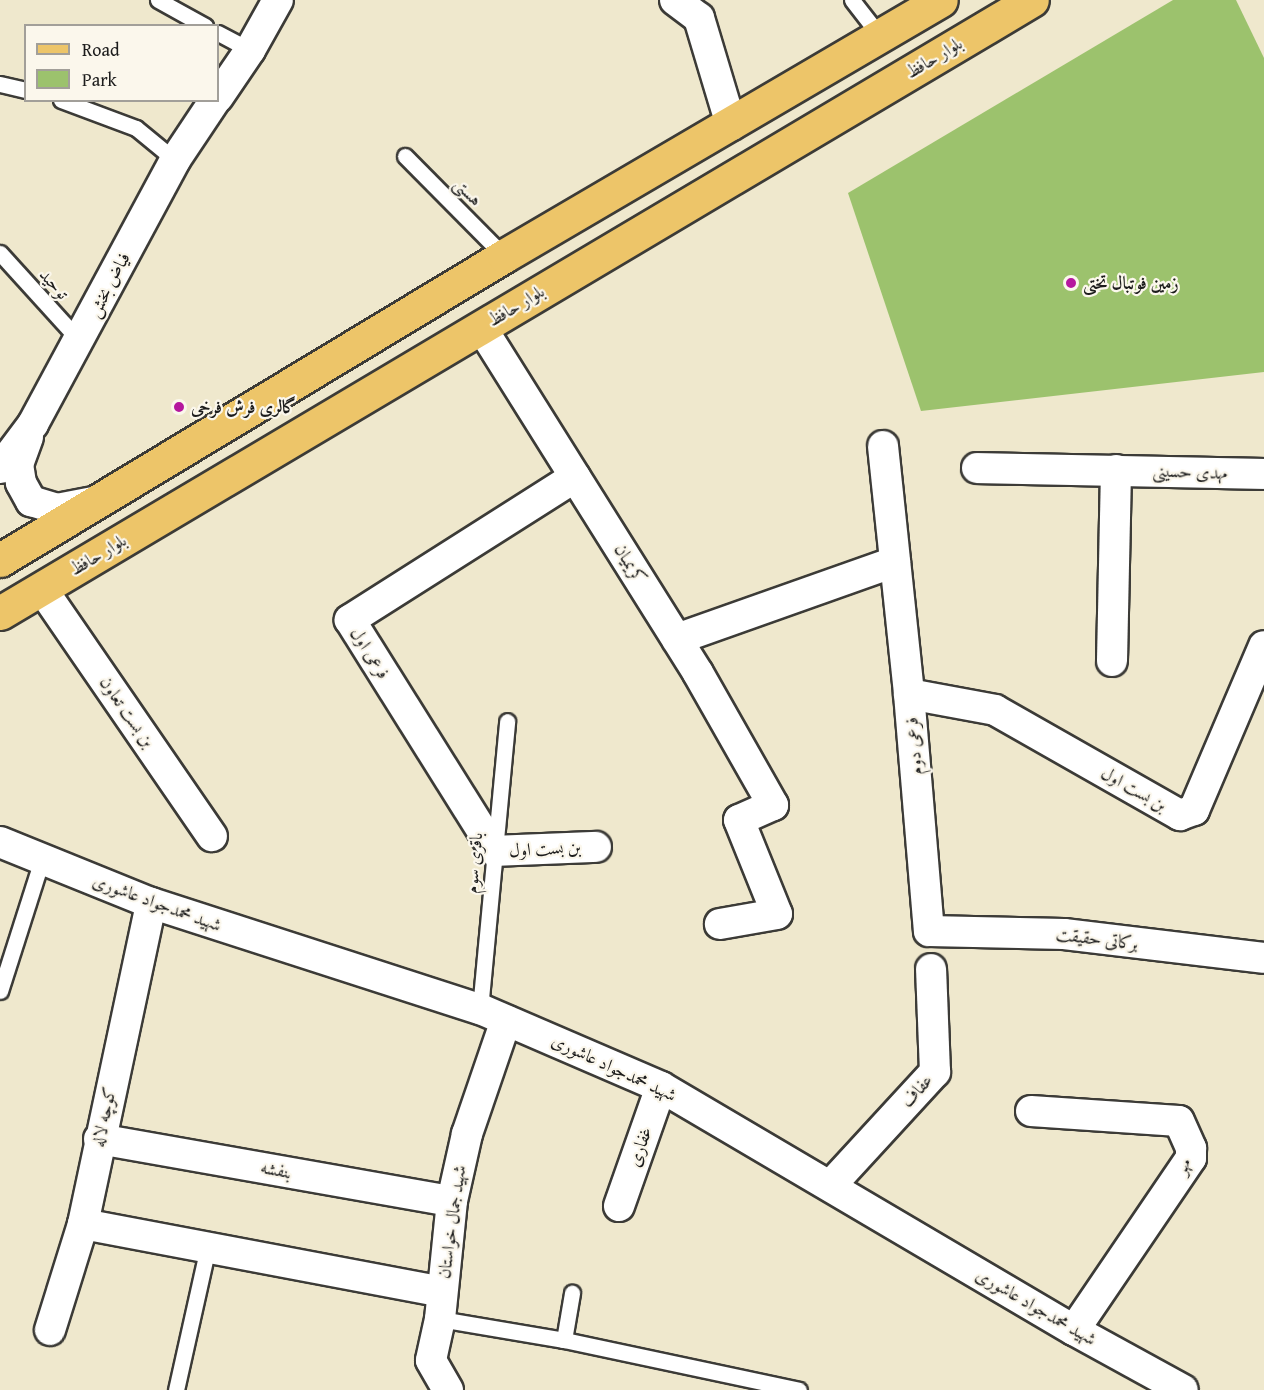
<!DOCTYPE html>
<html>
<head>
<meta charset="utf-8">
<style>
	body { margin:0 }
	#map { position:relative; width:1264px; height:1390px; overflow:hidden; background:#efe8cd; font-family:"Gentium Book Plus",Amiri,serif }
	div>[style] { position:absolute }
	.green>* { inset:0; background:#9cc26d }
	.roads { filter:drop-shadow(2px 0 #3c3b37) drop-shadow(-2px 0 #3c3b37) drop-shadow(0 2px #3c3b37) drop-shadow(0 -2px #3c3b37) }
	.service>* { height:15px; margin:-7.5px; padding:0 7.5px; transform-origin:7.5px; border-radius:7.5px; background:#fff }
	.minor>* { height:30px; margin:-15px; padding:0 15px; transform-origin:15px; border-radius:15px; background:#fff }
	.primary>* { height:33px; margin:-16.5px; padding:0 16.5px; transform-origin:16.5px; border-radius:16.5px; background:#edc569 }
	.dots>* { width:16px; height:16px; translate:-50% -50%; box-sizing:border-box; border:3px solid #fbf7ec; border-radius:50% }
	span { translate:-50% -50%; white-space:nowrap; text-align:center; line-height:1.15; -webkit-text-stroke:4.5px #fbf7ec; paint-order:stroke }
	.street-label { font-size:18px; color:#1c1c1c }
	.poi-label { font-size:18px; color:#1c1c1c; font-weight:700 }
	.left { translate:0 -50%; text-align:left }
	.legend { position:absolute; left:24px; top:24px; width:195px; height:78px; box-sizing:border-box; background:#fbf7ec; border:2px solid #a29f99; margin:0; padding:8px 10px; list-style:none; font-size:18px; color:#1c1c1c }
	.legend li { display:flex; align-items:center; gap:12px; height:30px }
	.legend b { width:30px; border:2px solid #a29f99 }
</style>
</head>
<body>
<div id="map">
	<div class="green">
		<i style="clip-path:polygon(1173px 0,1236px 0,1264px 58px,1264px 372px,921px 411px,848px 193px)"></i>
	</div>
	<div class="roads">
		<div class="service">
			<i style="left:158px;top:0;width:54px;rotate:29deg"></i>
			<i style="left:852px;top:0;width:46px;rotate:52.1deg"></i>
			<i style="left:218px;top:33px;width:36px;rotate:28deg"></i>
			<i style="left:0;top:84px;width:27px;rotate:13deg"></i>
			<i style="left:61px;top:100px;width:80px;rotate:20.5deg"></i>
			<i style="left:136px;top:128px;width:50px;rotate:39.4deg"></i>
			<i style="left:405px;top:156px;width:141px;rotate:45.3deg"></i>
			<i style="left:0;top:253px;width:118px;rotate:47.8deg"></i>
			<i style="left:0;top:991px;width:139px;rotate:-72.3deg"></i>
			<i style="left:480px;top:1009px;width:289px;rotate:-84.6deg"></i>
			<i style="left:440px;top:1319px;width:126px;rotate:9.6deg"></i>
			<i style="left:564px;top:1340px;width:240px;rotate:12deg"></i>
			<i style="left:564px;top:1340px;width:48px;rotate:-80.3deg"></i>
			<i style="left:176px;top:1390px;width:147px;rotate:-77.4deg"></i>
		</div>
		<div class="minor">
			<i style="left:675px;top:0;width:30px;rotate:37deg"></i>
			<i style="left:699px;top:18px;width:112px;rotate:73.3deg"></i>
			<i style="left:218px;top:97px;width:57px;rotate:-55.8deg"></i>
			<i style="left:250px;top:50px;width:57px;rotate:-60.8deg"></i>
			<i style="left:481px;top:327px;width:408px;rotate:57.9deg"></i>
			<i style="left:698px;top:673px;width:152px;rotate:60.4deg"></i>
			<i style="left:773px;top:805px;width:37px;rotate:156deg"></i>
			<i style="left:739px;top:820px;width:101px;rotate:68deg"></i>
			<i style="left:777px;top:914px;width:58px;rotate:170deg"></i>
			<i style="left:28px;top:437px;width:29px;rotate:110deg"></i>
			<i style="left:18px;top:464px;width:19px;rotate:81deg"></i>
			<i style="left:21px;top:483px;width:21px;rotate:61deg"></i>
			<i style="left:31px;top:501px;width:27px;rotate:17deg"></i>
			<i style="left:57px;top:509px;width:37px;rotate:-11deg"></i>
			<i style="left:883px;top:446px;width:249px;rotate:84deg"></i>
			<i style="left:909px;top:694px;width:238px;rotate:85.2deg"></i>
			<i style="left:929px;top:931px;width:135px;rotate:1.3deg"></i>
			<i style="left:1064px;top:934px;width:201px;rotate:6.8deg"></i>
			<i style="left:0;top:468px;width:55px;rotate:-53.1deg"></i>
			<i style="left:33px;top:424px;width:300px;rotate:-61.7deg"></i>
			<i style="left:175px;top:160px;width:72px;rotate:-56.3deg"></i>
			<i style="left:977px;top:468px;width:287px;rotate:1.2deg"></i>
			<i style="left:575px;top:477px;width:267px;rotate:147.6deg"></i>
			<i style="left:350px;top:620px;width:273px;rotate:57.9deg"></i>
			<i style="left:495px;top:851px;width:101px;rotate:-2.3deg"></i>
			<i style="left:42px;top:589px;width:300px;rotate:55.5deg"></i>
			<i style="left:677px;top:639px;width:231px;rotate:-19.5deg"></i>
			<i style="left:1112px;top:661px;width:191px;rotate:-88.8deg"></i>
			<i style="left:909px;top:694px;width:87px;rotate:10.5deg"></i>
			<i style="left:995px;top:710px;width:213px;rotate:29.6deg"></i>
			<i style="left:1180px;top:815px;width:15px;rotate:-20deg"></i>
			<i style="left:1194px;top:810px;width:178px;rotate:-66.9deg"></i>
			<i style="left:0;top:842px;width:163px;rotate:22deg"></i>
			<i style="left:151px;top:903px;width:346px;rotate:17.9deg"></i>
			<i style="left:480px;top:1009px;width:197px;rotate:23.3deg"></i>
			<i style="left:661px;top:1087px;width:479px;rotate:30.5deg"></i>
			<i style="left:1074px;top:1330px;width:124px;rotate:28.8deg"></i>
			<i style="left:1031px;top:1111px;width:148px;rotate:3.9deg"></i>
			<i style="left:1179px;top:1121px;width:30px;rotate:66deg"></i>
			<i style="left:1191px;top:1148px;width:10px;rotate:90deg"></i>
			<i style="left:1191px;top:1158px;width:208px;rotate:124.2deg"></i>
			<i style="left:99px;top:1139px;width:358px;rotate:10deg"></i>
			<i style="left:831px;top:1185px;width:154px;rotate:-47.4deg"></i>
			<i style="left:935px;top:1072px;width:103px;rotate:-92.2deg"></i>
			<i style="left:619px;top:1206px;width:126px;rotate:-70.6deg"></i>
			<i style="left:83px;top:1224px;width:365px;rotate:10.7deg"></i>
			<i style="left:50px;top:1330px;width:111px;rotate:-72.7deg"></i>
			<i style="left:83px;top:1224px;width:328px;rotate:-78deg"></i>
			<i style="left:448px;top:1390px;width:34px;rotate:-120deg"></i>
			<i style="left:431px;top:1360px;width:42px;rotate:-77.6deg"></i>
			<i style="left:440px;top:1319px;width:119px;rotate:-84.2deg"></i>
			<i style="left:452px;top:1201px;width:69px;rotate:-77.4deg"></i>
			<i style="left:467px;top:1134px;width:120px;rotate:-71.1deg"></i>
		</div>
		<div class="primary">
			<i style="left:0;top:560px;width:589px;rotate:-31.1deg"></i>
			<i style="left:504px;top:256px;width:506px;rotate:-30.36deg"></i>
			<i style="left:0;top:613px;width:1200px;rotate:-30.71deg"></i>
		</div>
	</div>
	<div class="dots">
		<i style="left:1071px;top:283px;background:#b5179e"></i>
		<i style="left:179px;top:407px;background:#b5179e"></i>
	</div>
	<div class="street-label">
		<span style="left:934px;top:58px;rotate:-31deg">بلوار حافظ</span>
		<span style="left:468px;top:192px;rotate:45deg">هستی</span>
		<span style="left:54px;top:284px;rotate:48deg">توحید</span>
		<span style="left:109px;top:285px;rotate:-62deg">فیاض بخش</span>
		<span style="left:516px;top:306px;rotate:-31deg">بلوار حافظ</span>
		<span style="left:1190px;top:472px;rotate:2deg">مهدی حسینی</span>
		<span style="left:98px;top:555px;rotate:-31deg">بلوار حافظ</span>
		<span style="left:630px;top:564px;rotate:58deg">کریمیان</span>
		<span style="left:370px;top:653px;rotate:58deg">فرعی اول</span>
		<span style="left:127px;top:712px;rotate:55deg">بن‌ بست تعاون</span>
		<span style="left:914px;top:746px;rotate:-95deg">فرعی دوم</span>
		<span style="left:1134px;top:789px;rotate:30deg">بن بست اول</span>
		<span style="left:545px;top:849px;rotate:-3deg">بن بست اول</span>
		<span style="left:474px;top:863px;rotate:-85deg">باقری سوم</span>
		<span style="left:157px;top:903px;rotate:20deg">شهید محمدجواد عاشوری</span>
		<span style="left:1097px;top:939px;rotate:7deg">برکاتی حقیقت</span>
		<span style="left:614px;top:1068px;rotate:25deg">شهید محمدجواد عاشوری</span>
		<span style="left:917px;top:1091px;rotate:-49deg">عفاف</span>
		<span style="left:104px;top:1117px;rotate:-78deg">کوچه لاله</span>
		<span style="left:640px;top:1147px;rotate:-71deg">غفاری</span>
		<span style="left:1183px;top:1166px;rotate:-62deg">مهر</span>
		<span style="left:276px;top:1170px;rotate:10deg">بنفشه</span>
		<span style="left:452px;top:1222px;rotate:-82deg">شهید جمال خواستان</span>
		<span style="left:1036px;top:1307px;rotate:30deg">شهید محمدجواد عاشوری</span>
	</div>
	<div class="poi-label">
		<span class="left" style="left:1083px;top:283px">زمین فوتبال تختی</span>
		<span class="left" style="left:191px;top:407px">گالری فرش فرخی</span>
	</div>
	<ul class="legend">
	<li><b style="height:8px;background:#edc569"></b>Road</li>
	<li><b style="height:16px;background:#9cc26d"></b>Park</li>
	</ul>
</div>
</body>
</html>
